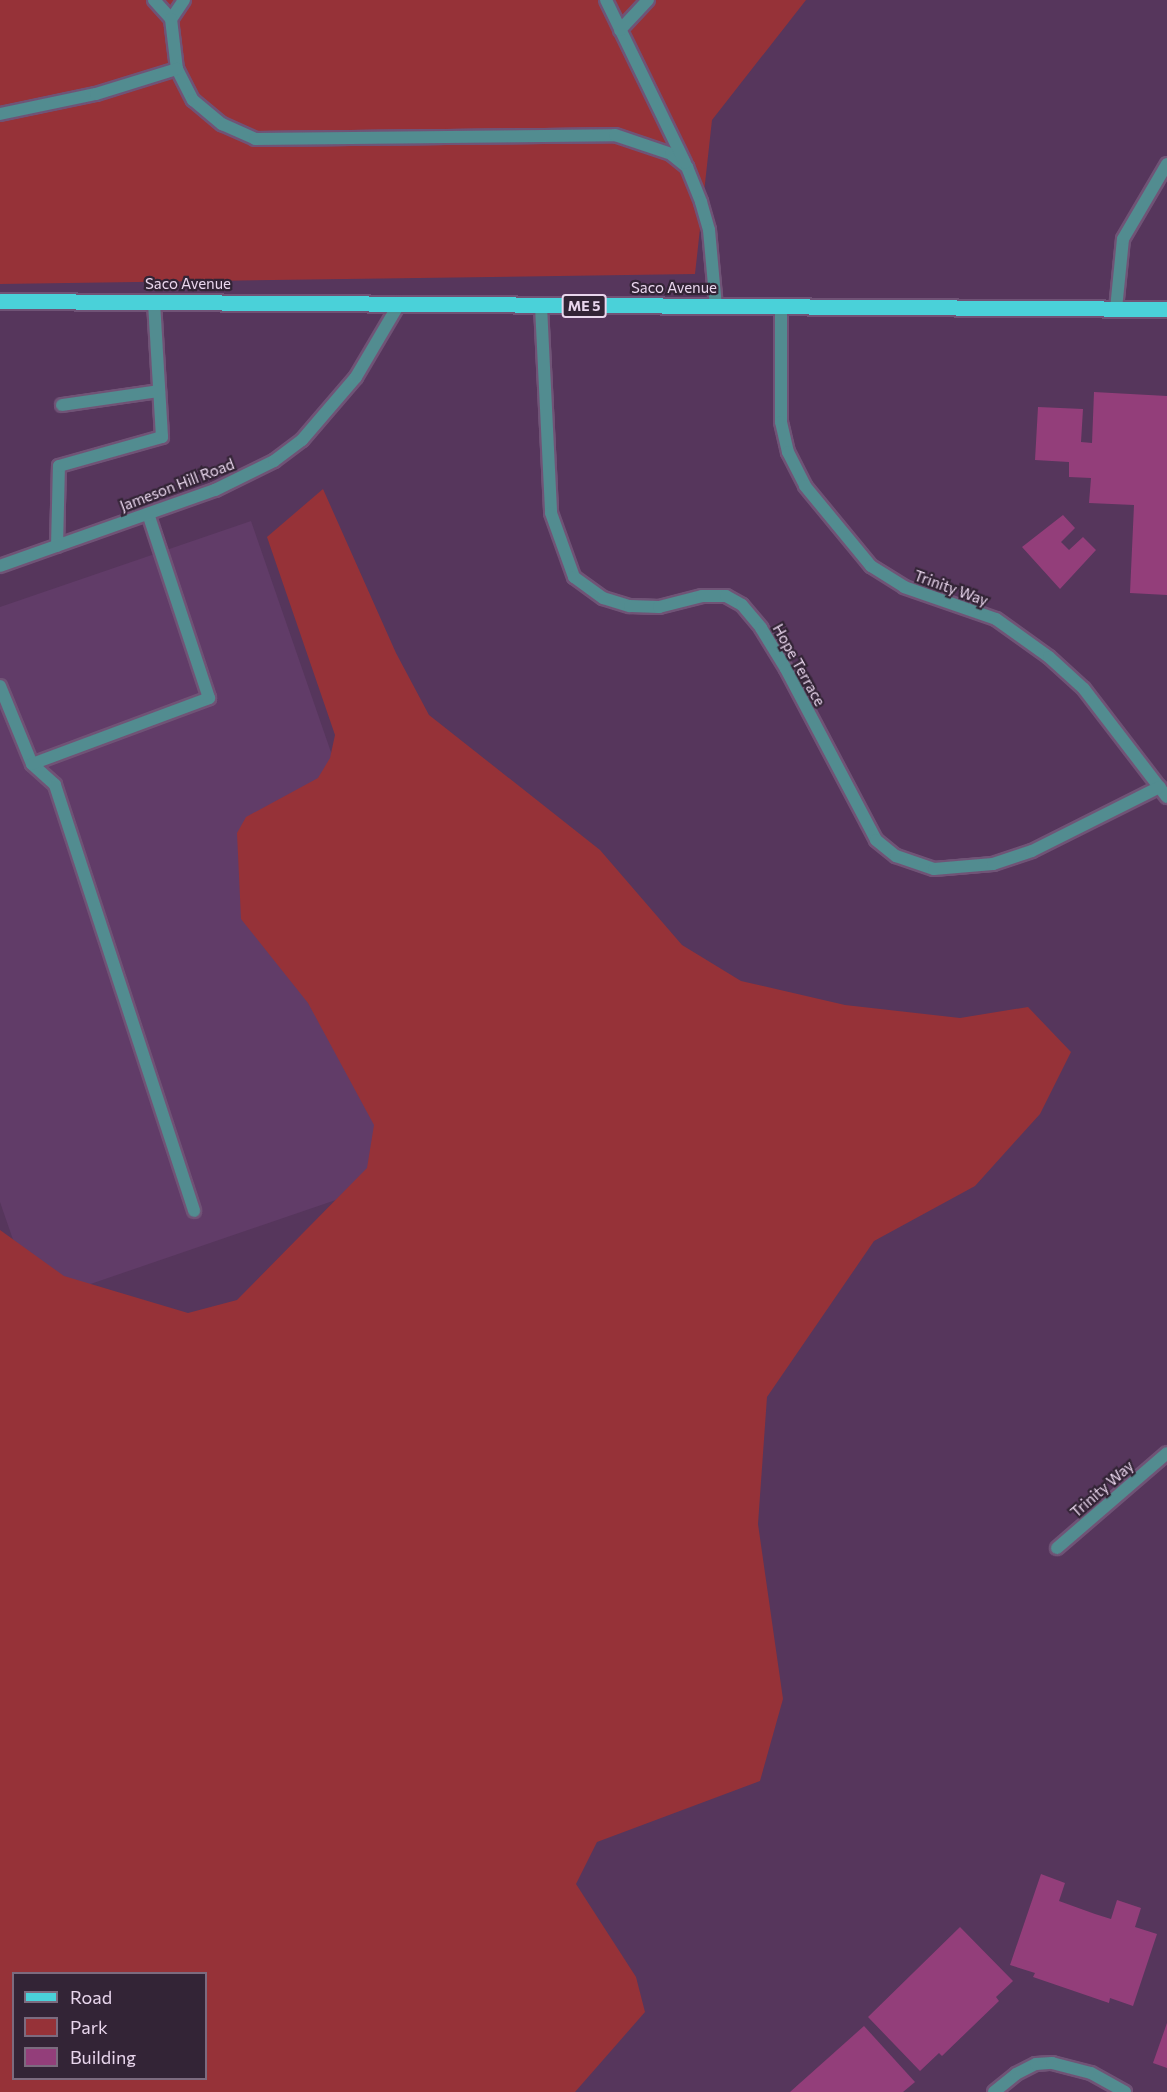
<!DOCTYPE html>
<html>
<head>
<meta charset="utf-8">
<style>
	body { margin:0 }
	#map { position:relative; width:1167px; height:2092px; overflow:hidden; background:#56365c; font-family:Commissioner,sans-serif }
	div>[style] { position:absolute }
	.built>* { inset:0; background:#613c68 }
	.green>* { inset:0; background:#963238 }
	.building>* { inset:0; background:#933e7a }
	.roads { filter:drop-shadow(2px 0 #705376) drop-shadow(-2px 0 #705376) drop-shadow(0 2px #705376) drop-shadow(0 -2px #705376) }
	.service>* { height:12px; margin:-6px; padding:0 6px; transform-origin:6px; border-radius:6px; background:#528c90 }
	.minor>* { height:12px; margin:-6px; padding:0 6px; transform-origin:6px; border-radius:6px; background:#528c90 }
	.primary>* { height:15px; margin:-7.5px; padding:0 7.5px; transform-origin:7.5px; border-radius:7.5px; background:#4ad1d9 }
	span { translate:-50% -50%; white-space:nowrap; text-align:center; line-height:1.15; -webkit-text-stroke:4.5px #332436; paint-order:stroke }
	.shield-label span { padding:2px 4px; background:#332436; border:2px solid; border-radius:4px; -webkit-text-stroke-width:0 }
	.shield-label { font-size:14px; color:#e9d6ed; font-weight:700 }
	.street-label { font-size:15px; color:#e9d6ed }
	.legend { position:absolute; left:12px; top:1972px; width:195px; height:108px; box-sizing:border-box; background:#332436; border:2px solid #7c6b7f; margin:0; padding:8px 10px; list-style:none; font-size:18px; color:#e9d6ed }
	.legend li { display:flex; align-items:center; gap:12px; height:30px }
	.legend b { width:30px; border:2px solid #7c6b7f }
</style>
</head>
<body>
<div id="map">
	<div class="built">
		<i style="clip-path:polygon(251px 521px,470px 1154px,35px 1303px,0 1202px,0 607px)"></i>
	</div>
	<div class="green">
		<i style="clip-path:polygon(0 0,806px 0,712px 120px,695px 274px,0 284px)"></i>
		<i style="clip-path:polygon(evenodd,323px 489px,396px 653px,429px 715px,600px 850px,682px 945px,741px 981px,845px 1005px,960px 1018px,1028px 1007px,1071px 1052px,1040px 1114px,975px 1186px,874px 1241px,767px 1397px,758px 1524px,783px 1699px,760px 1781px,597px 1842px,576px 1884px,636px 1977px,645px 2012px,575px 2092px,0 2092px,0 1230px,64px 1276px,188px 1313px,237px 1300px,367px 1168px,374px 1125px,308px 1003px,241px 919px,237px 833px,246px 817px,318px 778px,330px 758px,335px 735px,267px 537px,323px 489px,14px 1974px,206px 1974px,206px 2078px,14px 2078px,14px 1974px)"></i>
	</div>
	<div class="building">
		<i style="clip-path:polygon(1094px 392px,1167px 396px,1167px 595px,1130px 593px,1134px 505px,1089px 503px,1091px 478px,1069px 477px,1069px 462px,1035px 460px,1038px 407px,1083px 409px,1081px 442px,1092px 443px)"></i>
		<i style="clip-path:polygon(1063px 515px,1075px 528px,1061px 542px,1069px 550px,1083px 537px,1096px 550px,1060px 589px,1022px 547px)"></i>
		<i style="clip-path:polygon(1041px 1874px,1065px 1883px,1059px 1901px,1095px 1914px,1111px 1919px,1117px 1900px,1141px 1908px,1135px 1927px,1157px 1934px,1133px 2006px,1110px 1998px,1109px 2003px,1033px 1977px,1035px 1973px,1010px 1965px)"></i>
		<i style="clip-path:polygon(960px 1927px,1013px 1981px,996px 1997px,999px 2001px,942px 2056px,939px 2053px,920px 2071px,868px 2017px)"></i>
		<i style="clip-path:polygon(1167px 2023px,1167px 2068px,1153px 2063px)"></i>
		<i style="clip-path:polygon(864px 2026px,915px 2082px,903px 2092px,790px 2092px)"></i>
	</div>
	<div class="roads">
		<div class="service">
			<i style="left:154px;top:0;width:25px;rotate:48deg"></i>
			<i style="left:184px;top:0;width:23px;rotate:124deg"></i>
			<i style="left:171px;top:19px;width:50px;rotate:83.2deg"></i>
			<i style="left:177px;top:69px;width:35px;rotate:63deg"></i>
			<i style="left:193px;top:100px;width:38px;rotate:40deg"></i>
			<i style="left:222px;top:124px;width:36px;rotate:24deg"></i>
			<i style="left:255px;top:139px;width:360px;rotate:-0.6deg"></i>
			<i style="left:615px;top:135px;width:59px;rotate:18.7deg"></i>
			<i style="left:671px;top:154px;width:21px;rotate:39deg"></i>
			<i style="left:687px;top:167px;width:38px;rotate:68deg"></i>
			<i style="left:701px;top:202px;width:29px;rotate:74deg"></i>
			<i style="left:709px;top:230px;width:77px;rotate:84.8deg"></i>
			<i style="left:606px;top:0;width:181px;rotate:64.1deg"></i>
			<i style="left:620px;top:30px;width:41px;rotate:-47deg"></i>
			<i style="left:0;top:114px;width:98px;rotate:-11.8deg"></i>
			<i style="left:96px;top:94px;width:85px;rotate:-17.2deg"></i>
			<i style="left:62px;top:405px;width:98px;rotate:-8.2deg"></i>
			<i style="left:57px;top:546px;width:80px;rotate:-88.6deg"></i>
			<i style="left:59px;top:466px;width:107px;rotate:-15.7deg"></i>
			<i style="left:162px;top:437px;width:135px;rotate:-93.4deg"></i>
			<i style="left:0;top:686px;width:84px;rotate:67.7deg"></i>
			<i style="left:32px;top:764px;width:31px;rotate:42deg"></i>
			<i style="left:55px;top:785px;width:448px;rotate:71.9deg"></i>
			<i style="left:32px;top:764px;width:189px;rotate:-20.4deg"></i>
			<i style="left:209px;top:698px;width:194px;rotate:-108.3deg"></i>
		</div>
		<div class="minor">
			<i style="left:781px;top:305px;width:117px;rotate:90deg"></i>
			<i style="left:781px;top:422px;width:31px;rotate:77deg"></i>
			<i style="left:788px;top:452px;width:38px;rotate:63deg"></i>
			<i style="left:805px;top:486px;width:104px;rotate:50.5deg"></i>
			<i style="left:871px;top:566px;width:39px;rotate:32deg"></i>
			<i style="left:904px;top:587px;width:97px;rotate:19.2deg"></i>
			<i style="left:996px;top:619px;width:65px;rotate:35.6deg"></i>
			<i style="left:1049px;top:657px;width:47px;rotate:42.4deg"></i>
			<i style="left:1084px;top:689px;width:136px;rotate:52.5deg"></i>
			<i style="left:541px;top:306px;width:207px;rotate:87.2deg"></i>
			<i style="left:551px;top:513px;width:68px;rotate:70.2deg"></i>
			<i style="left:574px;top:577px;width:36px;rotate:36deg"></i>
			<i style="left:603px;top:598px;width:28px;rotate:17deg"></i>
			<i style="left:630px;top:606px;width:29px;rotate:2deg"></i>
			<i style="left:659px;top:607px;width:44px;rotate:-14.3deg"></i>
			<i style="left:702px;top:596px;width:24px"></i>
			<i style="left:726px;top:596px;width:18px;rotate:29deg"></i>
			<i style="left:742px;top:605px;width:30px;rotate:50deg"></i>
			<i style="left:761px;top:628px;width:48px;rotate:58.6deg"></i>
			<i style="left:786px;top:669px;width:193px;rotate:62.2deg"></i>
			<i style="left:876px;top:840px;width:26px;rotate:39deg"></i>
			<i style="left:896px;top:856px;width:40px;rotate:18.9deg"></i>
			<i style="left:934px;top:869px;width:59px;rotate:-4.8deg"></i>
			<i style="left:993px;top:864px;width:41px;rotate:-18.4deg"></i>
			<i style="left:1032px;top:851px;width:143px;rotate:-26.6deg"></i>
			<i style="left:1116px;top:309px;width:70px;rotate:-84.3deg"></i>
			<i style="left:1123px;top:239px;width:87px;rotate:-59.6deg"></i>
			<i style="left:0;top:566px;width:228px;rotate:-19.5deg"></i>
			<i style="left:215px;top:490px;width:66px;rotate:-26.2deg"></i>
			<i style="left:274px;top:461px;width:35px;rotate:-37deg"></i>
			<i style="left:302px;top:440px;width:83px;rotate:-49.4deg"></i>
			<i style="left:356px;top:377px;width:85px;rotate:-59.5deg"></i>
			<i style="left:1057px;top:1548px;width:145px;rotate:-40.8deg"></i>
			<i style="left:994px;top:2092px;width:28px;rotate:-39deg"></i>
			<i style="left:1016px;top:2074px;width:22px;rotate:-27deg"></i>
			<i style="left:1036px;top:2064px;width:16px;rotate:-4deg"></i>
			<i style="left:1052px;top:2063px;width:40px;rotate:14.4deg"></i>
			<i style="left:1091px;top:2073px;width:39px;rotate:29deg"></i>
		</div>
		<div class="primary">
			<i style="left:0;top:301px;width:1167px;rotate:0.39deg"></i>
		</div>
	</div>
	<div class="shield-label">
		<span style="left:584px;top:306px">ME 5</span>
	</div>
	<div class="street-label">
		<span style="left:188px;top:284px">Saco Avenue</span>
		<span style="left:674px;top:288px">Saco Avenue</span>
		<span style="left:177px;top:485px;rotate:-21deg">Jameson Hill Road</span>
		<span style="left:951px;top:588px;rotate:20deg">Trinity Way</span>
		<span style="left:799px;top:665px;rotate:61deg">Hope Terrace</span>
		<span style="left:1102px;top:1489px;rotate:-41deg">Trinity Way</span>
	</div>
	<ul class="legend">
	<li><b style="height:8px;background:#4ad1d9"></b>Road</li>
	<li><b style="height:16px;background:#963238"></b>Park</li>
	<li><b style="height:16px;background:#933e7a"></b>Building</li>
	</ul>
</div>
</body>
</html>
